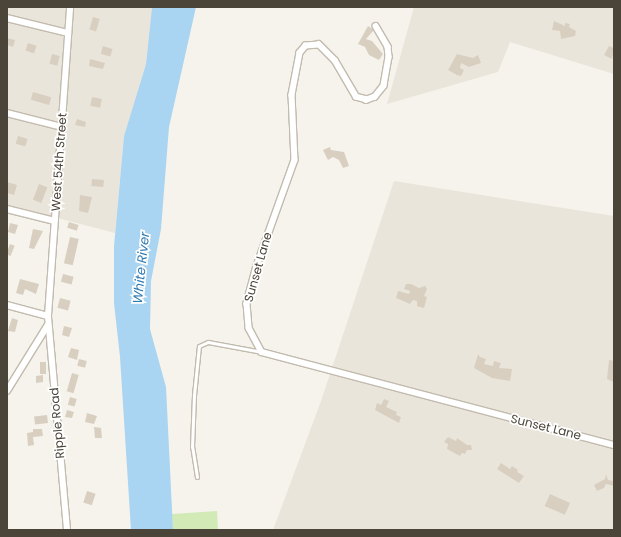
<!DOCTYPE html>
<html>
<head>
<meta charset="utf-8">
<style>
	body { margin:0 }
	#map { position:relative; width:621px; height:537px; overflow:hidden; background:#f6f3ec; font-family:Poppins,sans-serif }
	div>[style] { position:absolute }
	.residential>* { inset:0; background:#eae5da }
	.green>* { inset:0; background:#d2eab5 }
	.water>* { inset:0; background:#a9d4f2 }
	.building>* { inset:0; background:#d8cfc1; transform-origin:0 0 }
	.roads { filter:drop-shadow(1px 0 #c2bbae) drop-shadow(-1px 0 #c2bbae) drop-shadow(0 1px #c2bbae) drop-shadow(0 -1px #c2bbae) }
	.lane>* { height:3px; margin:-1.5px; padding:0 1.5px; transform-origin:1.5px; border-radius:1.5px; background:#fff }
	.street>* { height:5.5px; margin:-2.75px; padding:0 2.75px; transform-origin:2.75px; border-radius:2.75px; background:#fff }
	span { translate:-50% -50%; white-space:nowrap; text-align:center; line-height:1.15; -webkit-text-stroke:3.5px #fff; paint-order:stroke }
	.street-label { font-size:12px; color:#4b4439 }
	.water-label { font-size:13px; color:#2e7ab2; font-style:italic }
	.frame { position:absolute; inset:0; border:8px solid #4b4439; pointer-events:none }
</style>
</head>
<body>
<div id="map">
	<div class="residential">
		<i style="clip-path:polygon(7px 7px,152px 7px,146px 64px,124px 136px,115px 233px,7px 205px)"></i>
		<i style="clip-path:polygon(414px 7px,614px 7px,614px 74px,510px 42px,498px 72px,387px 104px)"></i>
		<i style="clip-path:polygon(394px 181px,614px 216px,614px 530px,273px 530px,321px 401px)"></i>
	</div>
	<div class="green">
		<i style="clip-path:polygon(217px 511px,218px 530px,173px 530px,172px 514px)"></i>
	</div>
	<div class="water">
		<i style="clip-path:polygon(152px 7px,196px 7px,169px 127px,161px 229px,151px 281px,150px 329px,166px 387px,173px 530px,131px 530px,120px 357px,114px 303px,114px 246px,124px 136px,146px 64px)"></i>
	</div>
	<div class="building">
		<i style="left:93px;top:17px;width:7px;height:13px;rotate:16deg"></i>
		<i style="clip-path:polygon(554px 21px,565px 26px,565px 23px,570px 24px,569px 27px,576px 31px,575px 36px,561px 39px,560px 31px,552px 30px)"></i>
		<i style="clip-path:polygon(368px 26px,374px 30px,366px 39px,372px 41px,383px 54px,379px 60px,369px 55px,365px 47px,358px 44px)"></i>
		<i style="clip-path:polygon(7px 38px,15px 40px,13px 47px,7px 45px)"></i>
		<i style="left:28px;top:43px;width:9px;height:8px;rotate:18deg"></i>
		<i style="left:103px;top:46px;width:10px;height:8px;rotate:17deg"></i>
		<i style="clip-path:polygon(609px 46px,614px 48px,612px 59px,604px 55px)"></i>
		<i style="left:52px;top:54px;width:8px;height:10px;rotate:14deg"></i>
		<i style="clip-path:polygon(457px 54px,473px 58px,478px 55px,481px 63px,469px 67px,461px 63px,460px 68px,464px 70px,461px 76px,457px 75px,448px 70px)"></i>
		<i style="clip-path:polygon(90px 59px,105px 63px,103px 69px,89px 66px)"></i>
		<i style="left:33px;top:92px;width:19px;height:8px;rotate:16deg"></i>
		<i style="left:92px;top:97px;width:10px;height:9px;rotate:11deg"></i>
		<i style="clip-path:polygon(77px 119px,86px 122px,85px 127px,75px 125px)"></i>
		<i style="left:18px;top:136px;width:10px;height:8px;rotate:17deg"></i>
		<i style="clip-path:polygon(330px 147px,331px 150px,344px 152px,349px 166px,343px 168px,339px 160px,333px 157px,328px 160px,323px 150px)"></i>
		<i style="left:92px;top:179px;width:12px;height:7px;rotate:5deg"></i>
		<i style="clip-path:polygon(7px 182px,17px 185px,14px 195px,7px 193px)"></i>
		<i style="left:39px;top:184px;width:9px;height:17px;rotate:21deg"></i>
		<i style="clip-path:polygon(80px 195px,92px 197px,88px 213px,79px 211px)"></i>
		<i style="left:69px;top:222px;width:10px;height:6px;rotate:17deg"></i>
		<i style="clip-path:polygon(10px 223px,18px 225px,15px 234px,8px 232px)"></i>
		<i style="clip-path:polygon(33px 229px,43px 231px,34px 249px,29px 248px)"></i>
		<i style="left:70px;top:237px;width:9px;height:27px;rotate:13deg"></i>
		<i style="left:10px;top:244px;width:5px;height:11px;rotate:22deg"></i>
		<i style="left:63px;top:274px;width:11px;height:8px;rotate:15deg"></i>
		<i style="clip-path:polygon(20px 279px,39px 284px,36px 294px,25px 289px,23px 295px,16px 293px)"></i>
		<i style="clip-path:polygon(406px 284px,411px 284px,419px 288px,425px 286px,427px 289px,424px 296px,427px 297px,424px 308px,417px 306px,417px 301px,413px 300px,410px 304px,396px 298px,398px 291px,409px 294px,410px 291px,404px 289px)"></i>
		<i style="left:60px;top:298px;width:11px;height:10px;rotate:15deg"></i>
		<i style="clip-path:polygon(12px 318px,18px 320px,15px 332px,8px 331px)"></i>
		<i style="clip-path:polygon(64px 326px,72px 328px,69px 337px,62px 335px)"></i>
		<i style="clip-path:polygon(71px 348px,79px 350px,77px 360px,68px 357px)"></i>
		<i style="clip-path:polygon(478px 354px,480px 357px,486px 359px,484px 364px,493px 366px,494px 361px,501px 363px,499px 368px,512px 369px,510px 381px,492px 378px,474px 368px)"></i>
		<i style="left:79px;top:359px;width:8px;height:7px;rotate:14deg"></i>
		<i style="clip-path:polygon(609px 360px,614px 361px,614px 382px,607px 379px)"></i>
		<i style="left:40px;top:362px;width:6px;height:12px"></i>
		<i style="left:72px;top:373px;width:7px;height:19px;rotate:16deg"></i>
		<i style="clip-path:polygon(43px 375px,43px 382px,36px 383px,36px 376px)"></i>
		<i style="left:70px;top:397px;width:7px;height:8px;rotate:16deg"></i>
		<i style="clip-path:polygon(384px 399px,389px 401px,386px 407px,397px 412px,396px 415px,401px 417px,399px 423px,375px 410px,377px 403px,381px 405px)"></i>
		<i style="clip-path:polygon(67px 410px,74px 412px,72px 418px,65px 417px)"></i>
		<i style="clip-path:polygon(87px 413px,97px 416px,94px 424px,85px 422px)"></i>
		<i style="left:47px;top:415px;width:8px;height:13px;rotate:83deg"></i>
		<i style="clip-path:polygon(94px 427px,101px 428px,102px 438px,95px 438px)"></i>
		<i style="clip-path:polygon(33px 429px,42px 429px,43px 436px,33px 437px,34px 445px,28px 446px,27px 433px,33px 432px)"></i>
		<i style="clip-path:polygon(448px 437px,456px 441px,457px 438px,467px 445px,471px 445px,472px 450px,467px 450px,465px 454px,462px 453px,460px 456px,447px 449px,448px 444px,444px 442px)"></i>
		<i style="clip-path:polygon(501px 463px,510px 469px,512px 466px,518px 470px,517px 472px,524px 476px,519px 483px,497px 469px)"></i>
		<i style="clip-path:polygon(606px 474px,608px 480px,614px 481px,614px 486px,606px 484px,604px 488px,597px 491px,594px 485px,605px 479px)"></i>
		<i style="left:87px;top:491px;width:9px;height:12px;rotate:18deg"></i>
		<i style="left:550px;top:494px;width:22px;height:13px;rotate:24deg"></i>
	</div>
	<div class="roads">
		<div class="lane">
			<i style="left:197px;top:477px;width:30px;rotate:-99deg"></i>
			<i style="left:192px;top:447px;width:52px;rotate:-87.8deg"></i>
			<i style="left:194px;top:395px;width:49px;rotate:-84.2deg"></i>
			<i style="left:199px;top:346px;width:10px;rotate:-24deg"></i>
			<i style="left:208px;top:342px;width:55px;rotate:10.5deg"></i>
		</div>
		<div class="street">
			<i style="left:7px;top:18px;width:63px;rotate:13.8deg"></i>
			<i style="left:376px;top:26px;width:24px;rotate:60deg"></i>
			<i style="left:388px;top:47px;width:10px;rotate:84deg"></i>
			<i style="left:389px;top:57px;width:29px;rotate:100deg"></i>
			<i style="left:384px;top:86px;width:14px;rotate:129deg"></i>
			<i style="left:375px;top:97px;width:9px;rotate:159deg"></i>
			<i style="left:367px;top:100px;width:11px;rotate:-165deg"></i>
			<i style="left:356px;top:97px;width:42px;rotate:-120.3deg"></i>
			<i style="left:335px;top:61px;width:23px;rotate:-135deg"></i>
			<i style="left:319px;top:45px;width:13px;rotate:176deg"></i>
			<i style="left:306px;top:46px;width:9px;rotate:131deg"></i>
			<i style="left:300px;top:53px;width:43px;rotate:100.8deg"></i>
			<i style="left:292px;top:95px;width:65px;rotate:87.4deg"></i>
			<i style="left:295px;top:160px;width:113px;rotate:109.7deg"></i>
			<i style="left:257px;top:266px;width:39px;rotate:105deg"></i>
			<i style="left:247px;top:304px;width:24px;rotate:85deg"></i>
			<i style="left:249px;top:328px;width:27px;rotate:62deg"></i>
			<i style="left:262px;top:352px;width:364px;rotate:14.8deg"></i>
			<i style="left:7px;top:113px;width:57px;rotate:14.3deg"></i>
			<i style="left:7px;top:209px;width:49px;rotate:14deg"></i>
			<i style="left:7px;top:305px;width:42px;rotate:15deg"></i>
			<i style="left:7px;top:391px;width:78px;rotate:-58.2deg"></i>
			<i style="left:67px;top:530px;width:215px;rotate:-95.1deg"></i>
			<i style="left:48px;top:316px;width:310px;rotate:-85.9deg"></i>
		</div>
	</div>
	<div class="street-label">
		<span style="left:59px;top:162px;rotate:-86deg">West 54th Street</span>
		<span style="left:258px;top:267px;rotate:-74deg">Sunset Lane</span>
		<span style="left:57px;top:423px;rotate:-95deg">Ripple Road</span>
		<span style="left:546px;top:427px;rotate:14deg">Sunset Lane</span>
	</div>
	<div class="water-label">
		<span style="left:142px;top:268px;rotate:-84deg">White River</span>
	</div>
	<div class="frame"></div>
</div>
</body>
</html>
